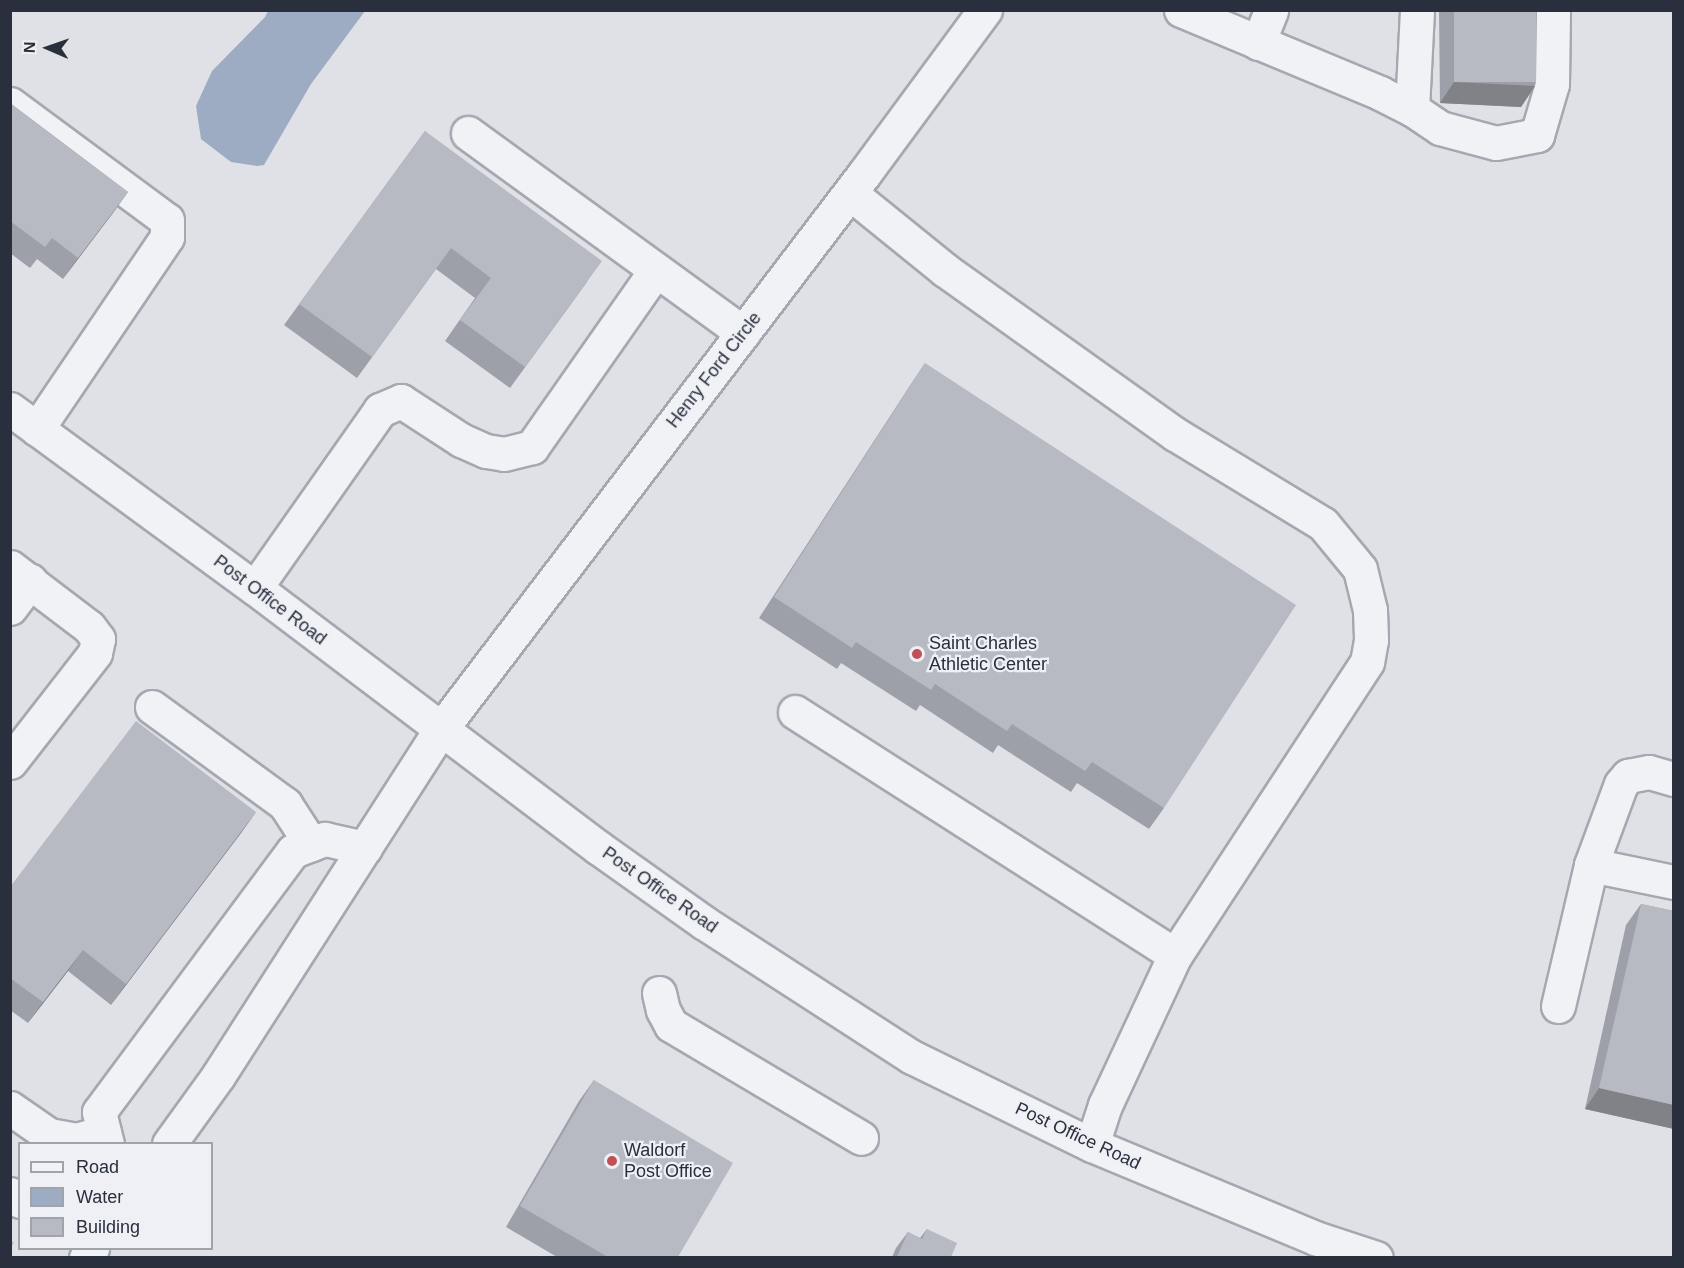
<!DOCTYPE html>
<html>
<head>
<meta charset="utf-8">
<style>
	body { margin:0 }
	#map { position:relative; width:1684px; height:1268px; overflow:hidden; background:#dfe1e7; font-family:Helvetica,sans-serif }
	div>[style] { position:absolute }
	.water>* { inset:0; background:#9dacc3 }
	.roads { filter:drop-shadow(2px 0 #a5a8b0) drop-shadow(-2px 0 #a5a8b0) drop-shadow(0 2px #a5a8b0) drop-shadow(0 -2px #a5a8b0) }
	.minor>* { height:33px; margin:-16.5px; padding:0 16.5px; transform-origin:16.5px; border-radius:16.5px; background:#f1f2f5 }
	.wall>* { inset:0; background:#9da0a8 }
	.shaded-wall>* { inset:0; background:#808288 }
	.building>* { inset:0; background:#b7bac3; transform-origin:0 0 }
	.dots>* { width:16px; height:16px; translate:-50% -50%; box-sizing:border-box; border:3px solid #eef0f5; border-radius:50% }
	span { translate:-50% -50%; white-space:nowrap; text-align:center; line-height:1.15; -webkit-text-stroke:4.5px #eef0f5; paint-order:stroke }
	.street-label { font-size:18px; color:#292f3c }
	.poi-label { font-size:18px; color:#292f3c }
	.left { translate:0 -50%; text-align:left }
	.frame { position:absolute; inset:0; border:12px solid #292f3c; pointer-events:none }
	.legend { position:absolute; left:18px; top:1142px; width:195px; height:108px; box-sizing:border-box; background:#eef0f5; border:2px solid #9fa3ab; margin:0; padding:8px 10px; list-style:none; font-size:18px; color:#292f3c }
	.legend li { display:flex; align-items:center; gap:12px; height:30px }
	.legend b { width:30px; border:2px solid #9fa3ab }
	.north { position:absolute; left:18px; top:18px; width:60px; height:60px; -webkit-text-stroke:4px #eef0f5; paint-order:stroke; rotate:272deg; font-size:16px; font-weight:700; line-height:24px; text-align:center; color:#292f3c }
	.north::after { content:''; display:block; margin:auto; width:21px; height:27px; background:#292f3c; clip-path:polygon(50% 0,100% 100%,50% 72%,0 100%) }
</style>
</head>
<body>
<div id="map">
	<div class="water">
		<i style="clip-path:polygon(268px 11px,365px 11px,311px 84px,264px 165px,257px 166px,231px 162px,201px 139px,196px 106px,212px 71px,265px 17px)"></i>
	</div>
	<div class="roads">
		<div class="minor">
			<i style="left:1181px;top:10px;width:216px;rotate:22.6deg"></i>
			<i style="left:1380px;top:93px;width:36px;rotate:27deg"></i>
			<i style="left:1412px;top:109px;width:34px;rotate:34deg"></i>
			<i style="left:1440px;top:128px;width:58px;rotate:15deg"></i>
			<i style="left:1496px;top:143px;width:42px;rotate:-11deg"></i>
			<i style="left:1537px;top:135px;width:53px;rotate:-73.6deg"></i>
			<i style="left:1552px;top:84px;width:74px;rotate:-89.2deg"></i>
			<i style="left:1258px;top:43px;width:35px;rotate:-68deg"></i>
			<i style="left:10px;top:104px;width:195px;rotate:36.5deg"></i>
			<i style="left:167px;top:220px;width:17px;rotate:90deg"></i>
			<i style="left:167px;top:237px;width:232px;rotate:124.1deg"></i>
			<i style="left:1412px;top:109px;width:99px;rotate:-87.1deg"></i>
			<i style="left:468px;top:133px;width:340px;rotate:36deg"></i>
			<i style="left:850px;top:193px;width:122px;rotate:39deg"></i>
			<i style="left:945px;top:270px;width:282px;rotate:35.5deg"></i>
			<i style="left:1175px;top:434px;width:173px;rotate:31.3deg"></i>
			<i style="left:1323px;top:524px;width:58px;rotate:50.6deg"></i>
			<i style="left:1360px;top:569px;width:42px;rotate:76.3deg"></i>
			<i style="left:1370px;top:610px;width:30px;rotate:88deg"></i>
			<i style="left:1371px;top:640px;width:22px;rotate:100deg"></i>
			<i style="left:1367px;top:662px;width:350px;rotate:123.2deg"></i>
			<i style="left:1175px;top:955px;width:166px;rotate:115deg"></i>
			<i style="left:1105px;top:1105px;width:42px;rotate:108deg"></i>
			<i style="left:10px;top:409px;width:303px;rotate:36.2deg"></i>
			<i style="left:255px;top:588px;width:431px;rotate:37.1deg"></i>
			<i style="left:599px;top:848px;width:128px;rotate:35.4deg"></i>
			<i style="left:703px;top:922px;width:249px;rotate:32.9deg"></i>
			<i style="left:912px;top:1057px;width:200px;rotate:26.1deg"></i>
			<i style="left:1092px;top:1145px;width:242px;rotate:22.6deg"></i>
			<i style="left:1315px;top:1238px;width:64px;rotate:18.2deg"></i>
			<i style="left:10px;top:567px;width:99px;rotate:37.2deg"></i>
			<i style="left:89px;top:627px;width:15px;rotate:53deg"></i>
			<i style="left:98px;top:639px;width:14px;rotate:102deg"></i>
			<i style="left:95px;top:653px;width:138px;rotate:127.9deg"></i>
			<i style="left:255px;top:588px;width:218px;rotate:-54.9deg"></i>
			<i style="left:380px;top:410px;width:23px;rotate:-23deg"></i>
			<i style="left:401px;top:401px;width:72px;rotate:33deg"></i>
			<i style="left:461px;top:440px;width:27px;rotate:24deg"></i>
			<i style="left:486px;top:451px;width:18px;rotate:9deg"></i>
			<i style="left:504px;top:454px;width:29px;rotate:-14deg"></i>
			<i style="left:532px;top:447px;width:216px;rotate:-55deg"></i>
			<i style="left:10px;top:608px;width:34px;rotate:-53deg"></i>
			<i style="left:152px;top:707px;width:165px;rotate:36.1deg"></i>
			<i style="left:285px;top:804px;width:48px;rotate:57deg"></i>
			<i style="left:795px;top:712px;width:451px;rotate:32.6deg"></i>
			<i style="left:1591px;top:865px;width:86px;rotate:-69.7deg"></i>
			<i style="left:1621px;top:784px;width:11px;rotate:-49deg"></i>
			<i style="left:1628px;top:776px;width:21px;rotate:-11deg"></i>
			<i style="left:1649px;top:772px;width:26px;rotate:16deg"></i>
			<i style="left:659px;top:993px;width:17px;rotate:77deg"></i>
			<i style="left:663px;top:1010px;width:17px;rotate:62deg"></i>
			<i style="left:671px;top:1025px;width:221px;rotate:30.7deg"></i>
			<i style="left:1558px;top:1006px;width:145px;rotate:-76.8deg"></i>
			<i style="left:1591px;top:865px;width:85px;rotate:11.6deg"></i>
			<i style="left:10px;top:1108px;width:47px;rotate:34.7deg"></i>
			<i style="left:49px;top:1135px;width:27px;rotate:10deg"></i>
			<i style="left:76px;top:1140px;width:29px;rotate:-16deg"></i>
			<i style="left:107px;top:1144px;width:33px;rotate:-104deg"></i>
			<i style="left:99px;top:1112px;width:325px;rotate:-53.4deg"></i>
			<i style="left:293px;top:851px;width:34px;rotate:-21deg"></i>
			<i style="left:325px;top:839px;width:41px;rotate:12.7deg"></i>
			<i style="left:169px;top:1144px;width:84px;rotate:-54.2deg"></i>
			<i style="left:218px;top:1076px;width:412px;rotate:-57.3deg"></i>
			<i style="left:441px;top:729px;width:698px;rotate:-52.69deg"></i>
			<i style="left:864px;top:174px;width:204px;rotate:-53.6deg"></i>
			<i style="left:10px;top:1194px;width:12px;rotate:35deg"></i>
			<i style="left:86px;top:1258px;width:12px;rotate:-59deg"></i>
		</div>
	</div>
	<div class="wall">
		<i style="clip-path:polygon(1439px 10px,1536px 10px,1535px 86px,1521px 107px,1440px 103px)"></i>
		<i style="clip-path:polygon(10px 103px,128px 192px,63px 279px,37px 259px,30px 268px,10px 253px)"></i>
		<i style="clip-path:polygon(425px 131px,587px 282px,510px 388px,445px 341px,475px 298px,436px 269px,357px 378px,284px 325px)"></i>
		<i style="clip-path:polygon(925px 363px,1164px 808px,1149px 829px,1077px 783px,1071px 792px,998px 745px,993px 753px,920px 705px,916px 711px,841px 663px,837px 669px,759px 618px,911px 384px)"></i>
		<i style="clip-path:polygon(256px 812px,241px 833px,111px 1005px,68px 971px,28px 1023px,10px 1010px,10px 887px)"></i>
		<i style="clip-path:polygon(1641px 904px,1674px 911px,1674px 1129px,1585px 1109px,1626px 925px)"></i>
		<i style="clip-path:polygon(594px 1080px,678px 1257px,557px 1257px,506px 1227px,579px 1101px)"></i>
		<i style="clip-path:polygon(927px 1229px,951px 1257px,892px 1257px,896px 1248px,908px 1232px,920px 1238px)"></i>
	</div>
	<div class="shaded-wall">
		<i style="clip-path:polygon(1454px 82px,1535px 86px,1521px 107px,1440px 103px)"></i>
		<i style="clip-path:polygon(128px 192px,113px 213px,63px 279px,78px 258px)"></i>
		<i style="clip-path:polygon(256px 812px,241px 833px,111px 1005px,126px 984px)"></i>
		<i style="clip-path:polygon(83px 950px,68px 971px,28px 1023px,43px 1002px)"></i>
		<i style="clip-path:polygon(1599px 1088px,1674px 1105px,1674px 1129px,1585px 1109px)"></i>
	</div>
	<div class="building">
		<i style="left:1454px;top:10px;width:82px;height:72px"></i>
		<i style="clip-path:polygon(10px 103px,128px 192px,78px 258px,52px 238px,45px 247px,10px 221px)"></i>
		<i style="clip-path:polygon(425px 131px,602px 261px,525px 367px,460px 320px,491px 278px,451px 248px,372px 357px,299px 304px)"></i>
		<i style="clip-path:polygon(925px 363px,1296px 605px,1164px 808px,1092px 762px,1085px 771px,1012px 724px,1007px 731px,935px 684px,931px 690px,856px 642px,852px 648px,774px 597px)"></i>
		<i style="clip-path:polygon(136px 721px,256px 812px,126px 984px,83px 950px,43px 1002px,10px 978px,10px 887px)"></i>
		<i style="clip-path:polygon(1641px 904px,1674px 911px,1674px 1105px,1599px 1088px)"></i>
		<i style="clip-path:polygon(594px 1080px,733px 1163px,678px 1257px,608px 1257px,520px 1206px)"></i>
		<i style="clip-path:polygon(927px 1229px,957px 1243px,951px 1257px,897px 1257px,908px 1232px,922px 1239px)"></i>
		<i style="clip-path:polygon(10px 1240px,14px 1243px,10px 1248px)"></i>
	</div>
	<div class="dots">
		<i style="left:917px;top:654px;background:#c04f56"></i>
		<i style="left:612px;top:1161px;background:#c04f56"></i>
	</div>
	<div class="street-label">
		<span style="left:714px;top:370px;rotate:-52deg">Henry Ford Circle</span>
		<span style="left:270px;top:600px;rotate:37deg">Post Office Road</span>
		<span style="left:660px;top:890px;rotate:35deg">Post Office Road</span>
		<span style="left:1078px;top:1136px;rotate:25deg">Post Office Road</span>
	</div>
	<div class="poi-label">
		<span class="left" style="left:929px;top:654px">Saint Charles<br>Athletic Center</span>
		<span class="left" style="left:624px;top:1161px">Waldorf<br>Post Office</span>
	</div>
	<div class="frame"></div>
	<ul class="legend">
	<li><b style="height:8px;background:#f1f2f5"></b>Road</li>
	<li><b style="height:16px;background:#9dacc3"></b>Water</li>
	<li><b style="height:16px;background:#b7bac3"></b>Building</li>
	</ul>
	<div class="north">N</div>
</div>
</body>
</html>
